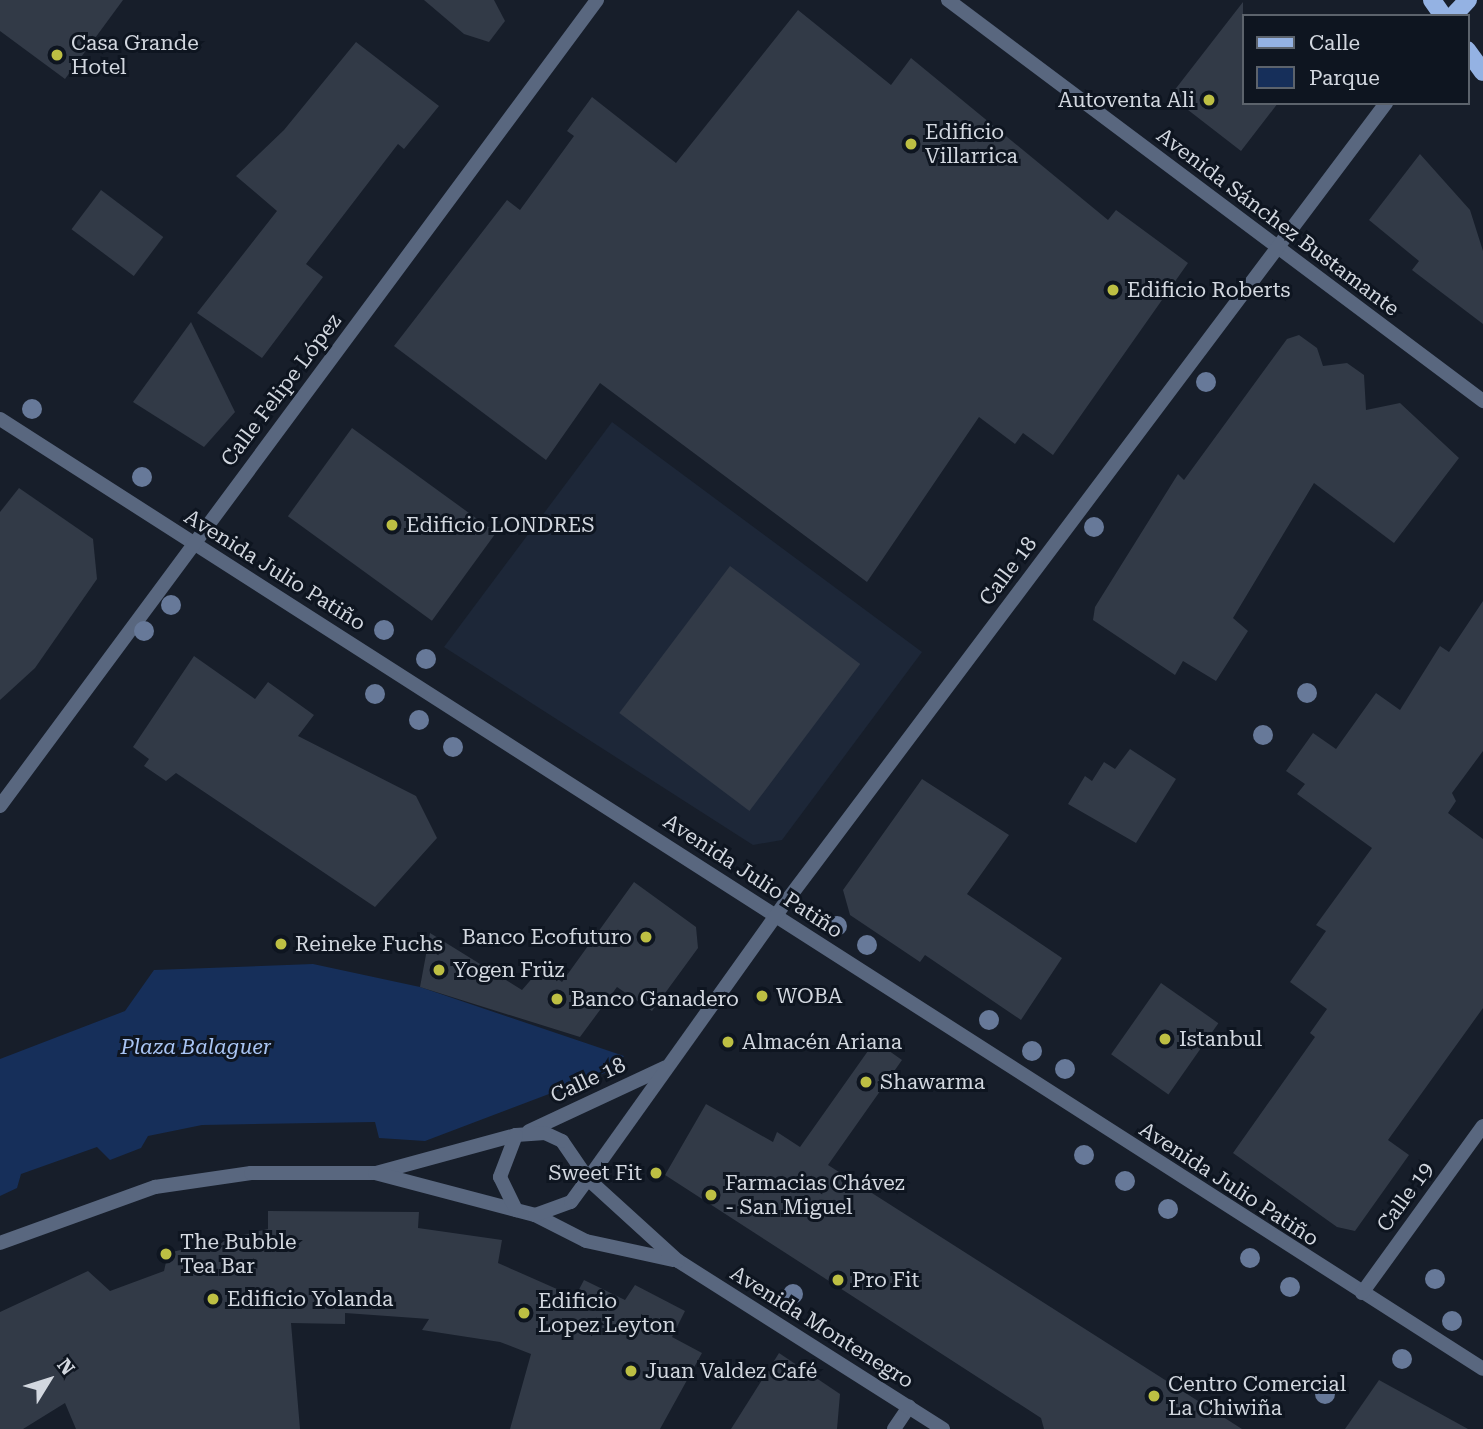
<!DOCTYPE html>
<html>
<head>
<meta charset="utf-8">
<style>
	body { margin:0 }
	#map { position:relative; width:1483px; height:1429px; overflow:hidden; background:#171e2a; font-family:"Roboto Serif",serif }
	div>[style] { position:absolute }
	.built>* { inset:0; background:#1d2738 }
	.green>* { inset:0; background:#162f5a }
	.building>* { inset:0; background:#323a47; transform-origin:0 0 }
	.minor>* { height:14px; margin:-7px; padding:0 7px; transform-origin:7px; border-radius:7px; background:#59677f }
	.primary>* { height:18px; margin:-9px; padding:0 9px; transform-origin:9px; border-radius:9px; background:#94b2e3 }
	.trees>* { width:20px; height:20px; margin:-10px; border-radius:50%; background:#677999 }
	.dots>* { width:19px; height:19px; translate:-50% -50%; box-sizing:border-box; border:4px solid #0e1520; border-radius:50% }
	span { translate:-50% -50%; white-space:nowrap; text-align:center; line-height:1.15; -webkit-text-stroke:6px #0e1520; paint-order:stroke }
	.poi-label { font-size:21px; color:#d2d7df }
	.left { translate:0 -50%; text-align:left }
	.right { translate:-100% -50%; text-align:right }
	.street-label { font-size:21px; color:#d2d7df }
	.park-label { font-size:21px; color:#a8c4f3; font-style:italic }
	.legend { position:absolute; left:1242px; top:14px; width:228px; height:91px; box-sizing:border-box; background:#0e1520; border:2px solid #5c636c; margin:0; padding:9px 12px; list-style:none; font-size:21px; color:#d2d7df }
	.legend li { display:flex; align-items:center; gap:14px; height:35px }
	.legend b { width:35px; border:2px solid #5c636c }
	.north { position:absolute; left:14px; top:1345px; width:70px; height:70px; -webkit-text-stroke:5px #0e1520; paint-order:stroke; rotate:52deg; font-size:19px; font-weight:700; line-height:28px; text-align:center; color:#d2d7df }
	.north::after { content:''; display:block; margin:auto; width:24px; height:32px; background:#d2d7df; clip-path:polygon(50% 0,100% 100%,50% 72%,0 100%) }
</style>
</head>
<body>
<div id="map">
	<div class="built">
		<i style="clip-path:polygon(612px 422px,922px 652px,782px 840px,753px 845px,444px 647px)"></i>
	</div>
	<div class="green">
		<i style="clip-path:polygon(313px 964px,420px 987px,624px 1056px,615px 1069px,425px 1141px,379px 1138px,375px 1122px,202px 1125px,148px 1136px,141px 1148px,110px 1160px,97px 1147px,21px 1174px,17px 1188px,0 1196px,0 1059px,125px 1011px,154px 970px)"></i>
	</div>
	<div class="building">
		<i style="clip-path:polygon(0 0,123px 0,65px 79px,0 31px)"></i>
		<i style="clip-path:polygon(424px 0,494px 0,505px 21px,489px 42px,464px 34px)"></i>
		<i style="clip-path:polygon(1243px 2px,1243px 103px,1278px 103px,1241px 151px,1170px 96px)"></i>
		<i style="clip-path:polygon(798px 10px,891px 85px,911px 58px,1108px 220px,1116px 210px,1188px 263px,1053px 455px,1023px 433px,1015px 444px,979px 417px,867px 582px,600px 383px,546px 460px,394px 346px,507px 200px,520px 210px,574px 136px,567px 131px,592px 97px,676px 163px)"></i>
		<i style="clip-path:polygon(356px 42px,439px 106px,404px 149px,398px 144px,306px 264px,323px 277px,262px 358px,197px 313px,277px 211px,236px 176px,284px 130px)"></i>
		<i style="clip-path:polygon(1420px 154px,1470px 210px,1483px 251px,1483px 324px,1412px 270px,1419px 261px,1369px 220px)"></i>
		<i style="left:101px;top:190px;width:78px;height:49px;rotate:37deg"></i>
		<i style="clip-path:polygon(191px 322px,235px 412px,204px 447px,133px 402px)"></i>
		<i style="clip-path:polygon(1299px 335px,1317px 348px,1323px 366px,1347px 363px,1364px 375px,1366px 410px,1400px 403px,1459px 458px,1394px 543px,1314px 483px,1233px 618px,1248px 631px,1216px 681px,1183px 661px,1175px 675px,1093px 620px,1095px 607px,1178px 474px,1184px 480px,1287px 339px)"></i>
		<i style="left:352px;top:428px;width:178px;height:109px;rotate:36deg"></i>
		<i style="clip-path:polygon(19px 488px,93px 539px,97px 579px,35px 668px,0 700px,0 512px)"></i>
		<i style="left:730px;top:566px;width:163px;height:184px;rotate:37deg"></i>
		<i style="clip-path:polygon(1483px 601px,1483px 751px,1452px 793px,1456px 801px,1448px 813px,1483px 839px,1483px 1008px,1388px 1140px,1409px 1155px,1355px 1231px,1337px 1227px,1233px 1153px,1315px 1037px,1310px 1033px,1327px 1009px,1290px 982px,1326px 931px,1316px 925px,1372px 848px,1297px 794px,1305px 784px,1286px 771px,1313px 733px,1336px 749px,1376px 693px,1400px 710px,1440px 646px,1449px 652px)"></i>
		<i style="clip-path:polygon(194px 656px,255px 699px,268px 682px,314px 715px,298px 736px,416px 796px,437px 838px,375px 907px,176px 773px,166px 781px,144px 766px,149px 759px,133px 747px)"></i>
		<i style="clip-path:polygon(1130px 749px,1176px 779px,1136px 843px,1068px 804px,1085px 776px,1092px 781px,1104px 762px,1115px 769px)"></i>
		<i style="clip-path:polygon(922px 779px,1009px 835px,967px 894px,1062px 958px,1021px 1020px,925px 955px,920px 962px,850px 915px,843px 890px)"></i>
		<i style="clip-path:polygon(634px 882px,696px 927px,698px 948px,652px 1011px,617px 987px,580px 1037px,420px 987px,430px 933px,522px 990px,542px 967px,562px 982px)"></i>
		<i style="left:1161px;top:983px;width:70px;height:87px;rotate:35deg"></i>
		<i style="clip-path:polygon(875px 1041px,902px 1060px,828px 1165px,1242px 1429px,1044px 1429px,1041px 1418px,665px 1175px,706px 1104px,773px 1142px,777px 1132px,800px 1147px)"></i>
		<i style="clip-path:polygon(268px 1211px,419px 1212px,418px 1228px,502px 1240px,498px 1263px,575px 1297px,584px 1280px,625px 1300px,635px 1285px,685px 1311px,672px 1337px,702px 1353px,660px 1429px,510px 1429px,531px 1354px,500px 1342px,422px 1330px,429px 1319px,345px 1313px,345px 1324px,291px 1323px,300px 1429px,76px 1429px,65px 1403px,23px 1429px,0 1429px,0 1312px,88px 1271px,110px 1291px,164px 1271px,168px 1253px,268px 1229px)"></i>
		<i style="clip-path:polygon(779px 1353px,840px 1394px,837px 1429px,731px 1429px)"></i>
		<i style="clip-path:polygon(1379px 1380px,1468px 1429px,1345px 1429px)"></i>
	</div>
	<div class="minor">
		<i style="left:948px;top:0;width:669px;rotate:36.85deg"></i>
		<i style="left:0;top:419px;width:1761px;rotate:32.64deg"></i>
		<i style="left:0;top:806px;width:1003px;rotate:-53.47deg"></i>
		<i style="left:529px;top:1131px;width:151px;rotate:-25deg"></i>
		<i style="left:376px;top:1173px;width:145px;rotate:-15.2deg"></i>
		<i style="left:535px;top:1215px;width:57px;rotate:27deg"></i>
		<i style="left:586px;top:1241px;width:89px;rotate:12.3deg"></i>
		<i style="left:0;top:1243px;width:165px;rotate:-19.9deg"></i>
		<i style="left:155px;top:1187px;width:97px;rotate:-8.3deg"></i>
		<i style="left:251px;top:1173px;width:124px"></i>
		<i style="left:375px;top:1173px;width:165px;rotate:14.7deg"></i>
		<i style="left:535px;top:1215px;width:38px;rotate:-20deg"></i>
		<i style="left:571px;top:1202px;width:29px;rotate:-54deg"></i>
		<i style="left:588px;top:1179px;width:46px;rotate:-124.4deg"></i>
		<i style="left:562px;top:1141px;width:19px;rotate:-155deg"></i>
		<i style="left:545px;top:1133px;width:29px;rotate:176deg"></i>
		<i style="left:516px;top:1135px;width:45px;rotate:110.9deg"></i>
		<i style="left:500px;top:1177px;width:37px;rotate:64deg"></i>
		<i style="left:1362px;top:1293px;width:206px;rotate:-54.1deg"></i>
		<i style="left:894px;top:1429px;width:27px;rotate:-56deg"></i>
		<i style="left:943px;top:1429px;width:314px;rotate:-147.6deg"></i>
		<i style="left:678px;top:1261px;width:122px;rotate:-137.7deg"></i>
		<i style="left:588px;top:1179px;width:339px;rotate:-54.5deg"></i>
		<i style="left:785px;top:903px;width:1001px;rotate:-53.08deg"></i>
	</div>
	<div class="primary">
		<i style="left:1432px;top:0;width:19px;rotate:55deg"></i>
		<i style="left:1453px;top:16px;width:22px;rotate:-47deg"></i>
		<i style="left:1467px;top:50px;width:27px;rotate:54deg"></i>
	</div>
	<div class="trees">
		<i style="left:1206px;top:382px"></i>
		<i style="left:32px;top:409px"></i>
		<i style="left:142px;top:477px"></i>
		<i style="left:1094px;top:527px"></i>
		<i style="left:171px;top:605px"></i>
		<i style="left:384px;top:630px"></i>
		<i style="left:144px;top:631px"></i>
		<i style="left:426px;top:659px"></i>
		<i style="left:1307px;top:693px"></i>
		<i style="left:375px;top:694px"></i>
		<i style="left:419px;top:720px"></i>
		<i style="left:1263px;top:735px"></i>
		<i style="left:453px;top:747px"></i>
		<i style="left:837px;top:926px"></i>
		<i style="left:867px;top:945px"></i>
		<i style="left:989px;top:1020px"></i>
		<i style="left:1032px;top:1051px"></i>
		<i style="left:1065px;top:1069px"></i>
		<i style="left:1084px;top:1155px"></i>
		<i style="left:1125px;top:1181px"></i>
		<i style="left:1168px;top:1209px"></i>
		<i style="left:1250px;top:1258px"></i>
		<i style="left:1435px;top:1279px"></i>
		<i style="left:1290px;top:1287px"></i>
		<i style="left:793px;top:1294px"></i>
		<i style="left:1452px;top:1321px"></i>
		<i style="left:1402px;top:1359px"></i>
		<i style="left:1325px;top:1394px"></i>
	</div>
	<div class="dots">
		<i style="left:57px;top:55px;background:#bdbf43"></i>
		<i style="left:1209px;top:100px;background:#bdbf43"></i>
		<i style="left:911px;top:144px;background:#bdbf43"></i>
		<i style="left:1113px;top:290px;background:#bdbf43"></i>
		<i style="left:392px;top:525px;background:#bdbf43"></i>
		<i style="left:646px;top:937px;background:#bdbf43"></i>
		<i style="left:281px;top:944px;background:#bdbf43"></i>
		<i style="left:439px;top:970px;background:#bdbf43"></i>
		<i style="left:762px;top:996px;background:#bdbf43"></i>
		<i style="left:557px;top:999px;background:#bdbf43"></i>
		<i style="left:1165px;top:1039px;background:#bdbf43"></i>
		<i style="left:728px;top:1042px;background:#bdbf43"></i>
		<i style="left:866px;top:1082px;background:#bdbf43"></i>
		<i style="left:656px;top:1173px;background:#bdbf43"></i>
		<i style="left:711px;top:1195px;background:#bdbf43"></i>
		<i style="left:166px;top:1254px;background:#bdbf43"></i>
		<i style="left:838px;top:1280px;background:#bdbf43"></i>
		<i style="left:213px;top:1299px;background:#bdbf43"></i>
		<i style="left:524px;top:1313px;background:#bdbf43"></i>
		<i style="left:631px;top:1371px;background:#bdbf43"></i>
		<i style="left:1154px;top:1396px;background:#bdbf43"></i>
	</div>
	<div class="poi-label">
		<span class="left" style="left:71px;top:55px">Casa Grande<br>Hotel</span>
		<span class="right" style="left:1195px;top:100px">Autoventa Ali</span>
		<span class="left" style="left:925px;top:144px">Edificio<br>Villarrica</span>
		<span class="left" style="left:1127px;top:290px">Edificio Roberts</span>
		<span class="left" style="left:406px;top:525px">Edificio LONDRES</span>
		<span class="right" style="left:632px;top:937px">Banco Ecofuturo</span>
		<span class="left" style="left:295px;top:944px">Reineke Fuchs</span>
		<span class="left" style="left:453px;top:970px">Yogen Früz</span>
		<span class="left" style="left:776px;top:996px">WOBA</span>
		<span class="left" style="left:571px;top:999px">Banco Ganadero</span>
		<span class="left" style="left:1179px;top:1039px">Istanbul</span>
		<span class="left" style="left:742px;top:1042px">Almacén Ariana</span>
		<span class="left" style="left:880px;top:1082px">Shawarma</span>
		<span class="right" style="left:642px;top:1173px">Sweet Fit</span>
		<span class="left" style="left:725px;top:1195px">Farmacias Chávez<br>- San Miguel</span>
		<span class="left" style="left:180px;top:1254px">The Bubble<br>Tea Bar</span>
		<span class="left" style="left:852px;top:1280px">Pro Fit</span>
		<span class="left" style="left:227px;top:1299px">Edificio Yolanda</span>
		<span class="left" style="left:538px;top:1313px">Edificio<br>Lopez Leyton</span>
		<span class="left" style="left:645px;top:1371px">Juan Valdez Café</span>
		<span class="left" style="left:1168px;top:1396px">Centro Comercial<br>La Chiwiña</span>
	</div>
	<div class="street-label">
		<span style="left:1278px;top:222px;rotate:37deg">Avenida Sánchez Bustamante</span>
		<span style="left:281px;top:390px;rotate:-53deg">Calle Felipe López</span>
		<span style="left:275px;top:570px;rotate:32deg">Avenida Julio Patiño</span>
		<span style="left:1008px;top:571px;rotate:-53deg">Calle 18</span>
		<span style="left:753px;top:876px;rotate:33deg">Avenida Julio Patiño</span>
		<span style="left:588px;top:1080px;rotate:-25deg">Calle 18</span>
		<span style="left:1229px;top:1184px;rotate:33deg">Avenida Julio Patiño</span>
		<span style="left:1405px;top:1197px;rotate:-54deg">Calle 19</span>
		<span style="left:822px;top:1327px;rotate:32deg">Avenida Montenegro</span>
	</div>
	<div class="park-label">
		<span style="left:196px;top:1047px">Plaza Balaguer</span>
	</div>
	<ul class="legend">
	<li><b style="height:9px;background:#94b2e3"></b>Calle</li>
	<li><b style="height:19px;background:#162f5a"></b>Parque</li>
	</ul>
	<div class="north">N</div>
</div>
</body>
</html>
